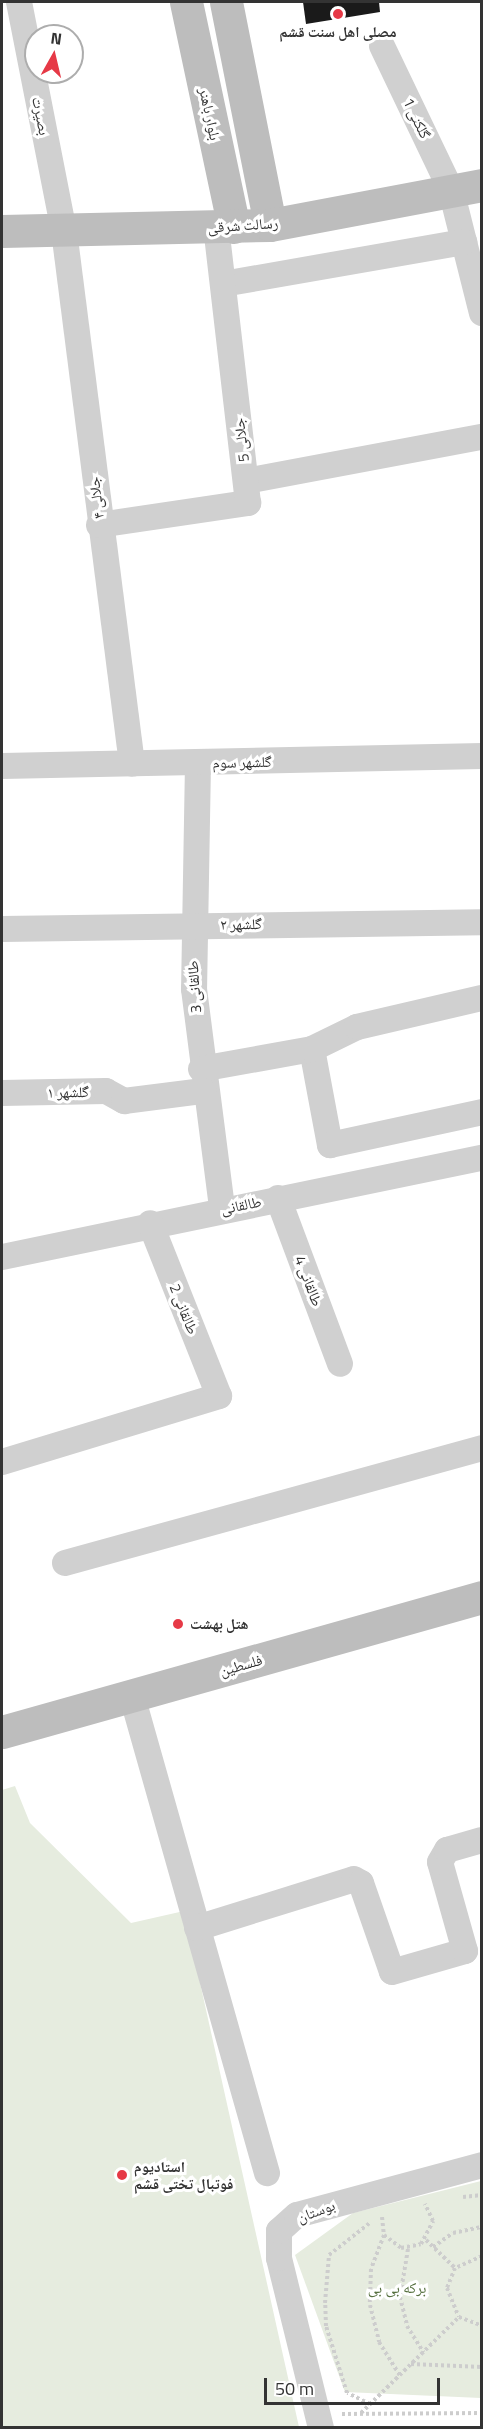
<!DOCTYPE html>
<html>
<head>
<meta charset="utf-8">
<style>
	body { margin:0 }
	#map { position:relative; width:483px; height:2429px; overflow:hidden; background:#fff; font-family:"Titillium Web","Noto Naskh Arabic",sans-serif }
	div>[style] { position:absolute }
	.green>* { inset:0; background:#e6ecdf }
	.building>* { inset:0; background:#1a1a1a }
	.path>* { height:4px; margin-top:-2px; transform-origin:0; background:repeating-linear-gradient(90deg,#cdcdcd 0 3px,transparent 0 6px) }
	.street>* { height:26px; margin:-13px; padding:0 13px; transform-origin:13px; border-radius:13px; background:#d0d0d0 }
	.secondary>* { height:33px; margin:-16.5px; padding:0 16.5px; transform-origin:16.5px; border-radius:16.5px; background:#bdbdbd }
	.dots>* { width:16px; height:16px; translate:-50% -50%; box-sizing:border-box; border:3px solid #fff; border-radius:50% }
	span { translate:-50% -50%; white-space:nowrap; text-align:center; line-height:1.15; -webkit-text-stroke:6px #fff; paint-order:stroke }
	.poi-label { font-size:15px; color:#333; font-weight:700 }
	.left { translate:0 -50%; text-align:left }
	.street-label { font-size:15px; color:#333 }
	.park-label { font-size:15px; color:#56703f }
	.frame { position:absolute; inset:0; border:3px solid #333; pointer-events:none }
	.north { position:absolute; left:24px; top:24px; width:60px; height:60px; box-sizing:border-box; background:#fff; border:2px solid #adadad; border-radius:50%; rotate:8deg; font-size:16px; font-weight:700; line-height:24px; text-align:center; color:#333 }
	.north::after { content:''; display:block; margin:auto; width:21px; height:27px; background:#e63946; clip-path:polygon(50% 0,100% 100%,50% 72%,0 100%) }
	.scale { position:absolute; left:264px; top:2378px; width:176px; height:27px; box-sizing:border-box; border:3px solid #333; border-top:0; padding-left:8px; font-size:18px; line-height:21px; white-space:nowrap; color:#333; -webkit-text-stroke:4px #fff; paint-order:stroke }
</style>
</head>
<body>
<div id="map">
	<div class="green">
		<i style="clip-path:polygon(15px 1786px,30px 1823px,131px 1923px,184px 1911px,299px 2427px,2px 2428px,2px 1790px)"></i>
		<i style="clip-path:polygon(481px 2181px,481px 2398px,345px 2392px,295px 2255px,353px 2213px)"></i>
	</div>
	<div class="building">
		<i style="clip-path:polygon(303px 2px,379px 2px,380px 12px,306px 24px)"></i>
	</div>
	<div class="path">
		<i style="left:463px;top:2197px;width:19px;rotate:-6deg"></i>
		<i style="left:382px;top:2217px;width:18px;rotate:84deg"></i>
		<i style="left:384px;top:2235px;width:36px;rotate:111deg"></i>
		<i style="left:371px;top:2269px;width:36px;rotate:92deg"></i>
		<i style="left:370px;top:2305px;width:38px;rotate:76deg"></i>
		<i style="left:379px;top:2342px;width:39px;rotate:58deg"></i>
		<i style="left:384px;top:2235px;width:21px;rotate:37deg"></i>
		<i style="left:401px;top:2248px;width:20px;rotate:-11deg"></i>
		<i style="left:421px;top:2244px;width:26px;rotate:-62deg"></i>
		<i style="left:433px;top:2221px;width:19px;rotate:-115deg"></i>
		<i style="left:426px;top:2240px;width:40px;rotate:44deg"></i>
		<i style="left:433px;top:2247px;width:24px;rotate:-35deg"></i>
		<i style="left:453px;top:2233px;width:30px;rotate:-12deg"></i>
		<i style="left:408px;top:2249px;width:49px;rotate:99.5deg"></i>
		<i style="left:400px;top:2297px;width:30px;rotate:76deg"></i>
		<i style="left:407px;top:2326px;width:31px;rotate:58deg"></i>
		<i style="left:482px;top:2256px;width:30px;rotate:156deg"></i>
		<i style="left:455px;top:2268px;width:22px;rotate:112deg"></i>
		<i style="left:447px;top:2288px;width:31px;rotate:68deg"></i>
		<i style="left:459px;top:2317px;width:25px;rotate:21deg"></i>
		<i style="left:411px;top:2364px;width:71px;rotate:2.4deg"></i>
		<i style="left:370px;top:2404px;width:25px;rotate:-154deg"></i>
		<i style="left:347px;top:2393px;width:70px;rotate:-107.4deg"></i>
		<i style="left:326px;top:2326px;width:23px;rotate:-92deg"></i>
		<i style="left:325px;top:2303px;width:48px;rotate:-85.2deg"></i>
		<i style="left:329px;top:2255px;width:53px;rotate:-38.2deg"></i>
		<i style="left:361px;top:2413px;width:137px;rotate:-44.4deg"></i>
		<i style="left:342px;top:2414px;width:140px;rotate:-0.4deg"></i>
	</div>
	<div class="street">
		<i style="left:19px;top:2px;width:233px;rotate:78.9deg"></i>
		<i style="left:64px;top:231px;width:537px;rotate:82.73deg"></i>
		<i style="left:382px;top:46px;width:160px;rotate:64.4deg"></i>
		<i style="left:451px;top:190px;width:127px;rotate:75.9deg"></i>
		<i style="left:223px;top:284px;width:245px;rotate:-9.9deg"></i>
		<i style="left:246px;top:481px;width:240px;rotate:-10.6deg"></i>
		<i style="left:99px;top:525px;width:151px;rotate:-8.4deg"></i>
		<i style="left:248px;top:503px;width:277px;rotate:-96.6deg"></i>
		<i style="left:198px;top:763px;width:226px;rotate:91deg"></i>
		<i style="left:194px;top:989px;width:222px;rotate:82.7deg"></i>
		<i style="left:2px;top:766px;width:480px;rotate:-1.2deg"></i>
		<i style="left:2px;top:929px;width:480px;rotate:-0.8deg"></i>
		<i style="left:312px;top:1049px;width:98px;rotate:79.4deg"></i>
		<i style="left:330px;top:1145px;width:156px;rotate:-12.2deg"></i>
		<i style="left:201px;top:1069px;width:113px;rotate:-10.2deg"></i>
		<i style="left:312px;top:1049px;width:50px;rotate:-26.1deg"></i>
		<i style="left:357px;top:1027px;width:128px;rotate:-13.1deg"></i>
		<i style="left:2px;top:1093px;width:104px;rotate:-1.1deg"></i>
		<i style="left:106px;top:1091px;width:21px;rotate:29deg"></i>
		<i style="left:124px;top:1101px;width:80px;rotate:-7.2deg"></i>
		<i style="left:278px;top:1198px;width:177px;rotate:69.5deg"></i>
		<i style="left:2px;top:1257px;width:490px;rotate:-11.7deg"></i>
		<i style="left:2px;top:1462px;width:227px;rotate:-16.9deg"></i>
		<i style="left:219px;top:1396px;width:186px;rotate:-111.7deg"></i>
		<i style="left:65px;top:1563px;width:433px;rotate:-15.4deg"></i>
		<i style="left:132px;top:1696px;width:496px;rotate:74.2deg"></i>
		<i style="left:197px;top:1928px;width:164px;rotate:-17.3deg"></i>
		<i style="left:354px;top:1879px;width:8px;rotate:30deg"></i>
		<i style="left:361px;top:1883px;width:94px;rotate:70.8deg"></i>
		<i style="left:392px;top:1972px;width:76px;rotate:-16deg"></i>
		<i style="left:465px;top:1951px;width:92px;rotate:-105.7deg"></i>
		<i style="left:440px;top:1862px;width:14px;rotate:-60deg"></i>
		<i style="left:447px;top:1850px;width:36px;rotate:-16deg"></i>
		<i style="left:321px;top:2428px;width:175px;rotate:-103.9deg"></i>
		<i style="left:279px;top:2258px;width:27px;rotate:-90deg"></i>
		<i style="left:279px;top:2231px;width:24px;rotate:-42deg"></i>
		<i style="left:297px;top:2215px;width:192px;rotate:-15.1deg"></i>
	</div>
	<div class="secondary">
		<i style="left:186px;top:2px;width:230px;rotate:78deg"></i>
		<i style="left:226px;top:2px;width:227px;rotate:78.8deg"></i>
		<i style="left:2px;top:231px;width:268px;rotate:-1.3deg"></i>
		<i style="left:270px;top:225px;width:216px;rotate:-10.7deg"></i>
		<i style="left:2px;top:1732px;width:499px;rotate:-15.7deg"></i>
	</div>
	<div class="dots">
		<i style="left:338px;top:14px;background:#e63946"></i>
		<i style="left:178px;top:1624px;background:#e63946"></i>
		<i style="left:122px;top:2175px;background:#e63946"></i>
	</div>
	<div class="poi-label">
		<span style="left:338px;top:32px">مصلی اهل سنت قشم</span>
		<span class="left" style="left:190px;top:1624px">هتل بهشت</span>
		<span class="left" style="left:134px;top:2175px">استادیوم<br>فوتبال تختی قشم</span>
	</div>
	<div class="street-label">
		<span style="left:210px;top:114px;rotate:78deg">بلوار باهنر</span>
		<span style="left:41px;top:116px;rotate:79deg">بصیرت</span>
		<span style="left:417px;top:118px;rotate:64deg">گلکنی 1</span>
		<span style="left:243px;top:225px;rotate:-4deg">رسالت شرقی</span>
		<span style="left:241px;top:440px;rotate:-97deg">جلالی 5</span>
		<span style="left:96px;top:498px;rotate:-97deg">جلالی ۴</span>
		<span style="left:242px;top:762px;rotate:-1deg">گلشهر سوم</span>
		<span style="left:241px;top:924px;rotate:-1deg">گلشهر ۲</span>
		<span style="left:194px;top:987px;rotate:-94deg">طالقانی 3</span>
		<span style="left:68px;top:1092px;rotate:-1deg">گلشهر ۱</span>
		<span style="left:241px;top:1205px;rotate:-11deg">طالقانی</span>
		<span style="left:309px;top:1281px;rotate:69deg">طالقانی 4</span>
		<span style="left:184px;top:1309px;rotate:68deg">طالقانی 2</span>
		<span style="left:241px;top:1665px;rotate:-16deg">فلسطین</span>
		<span style="left:316px;top:2211px;rotate:-20deg">بوستان</span>
	</div>
	<div class="park-label">
		<span style="left:397px;top:2288px">برکه بی بی</span>
	</div>
	<div class="frame"></div>
	<div class="north">N</div>
	<div class="scale">50 m</div>
</div>
</body>
</html>
